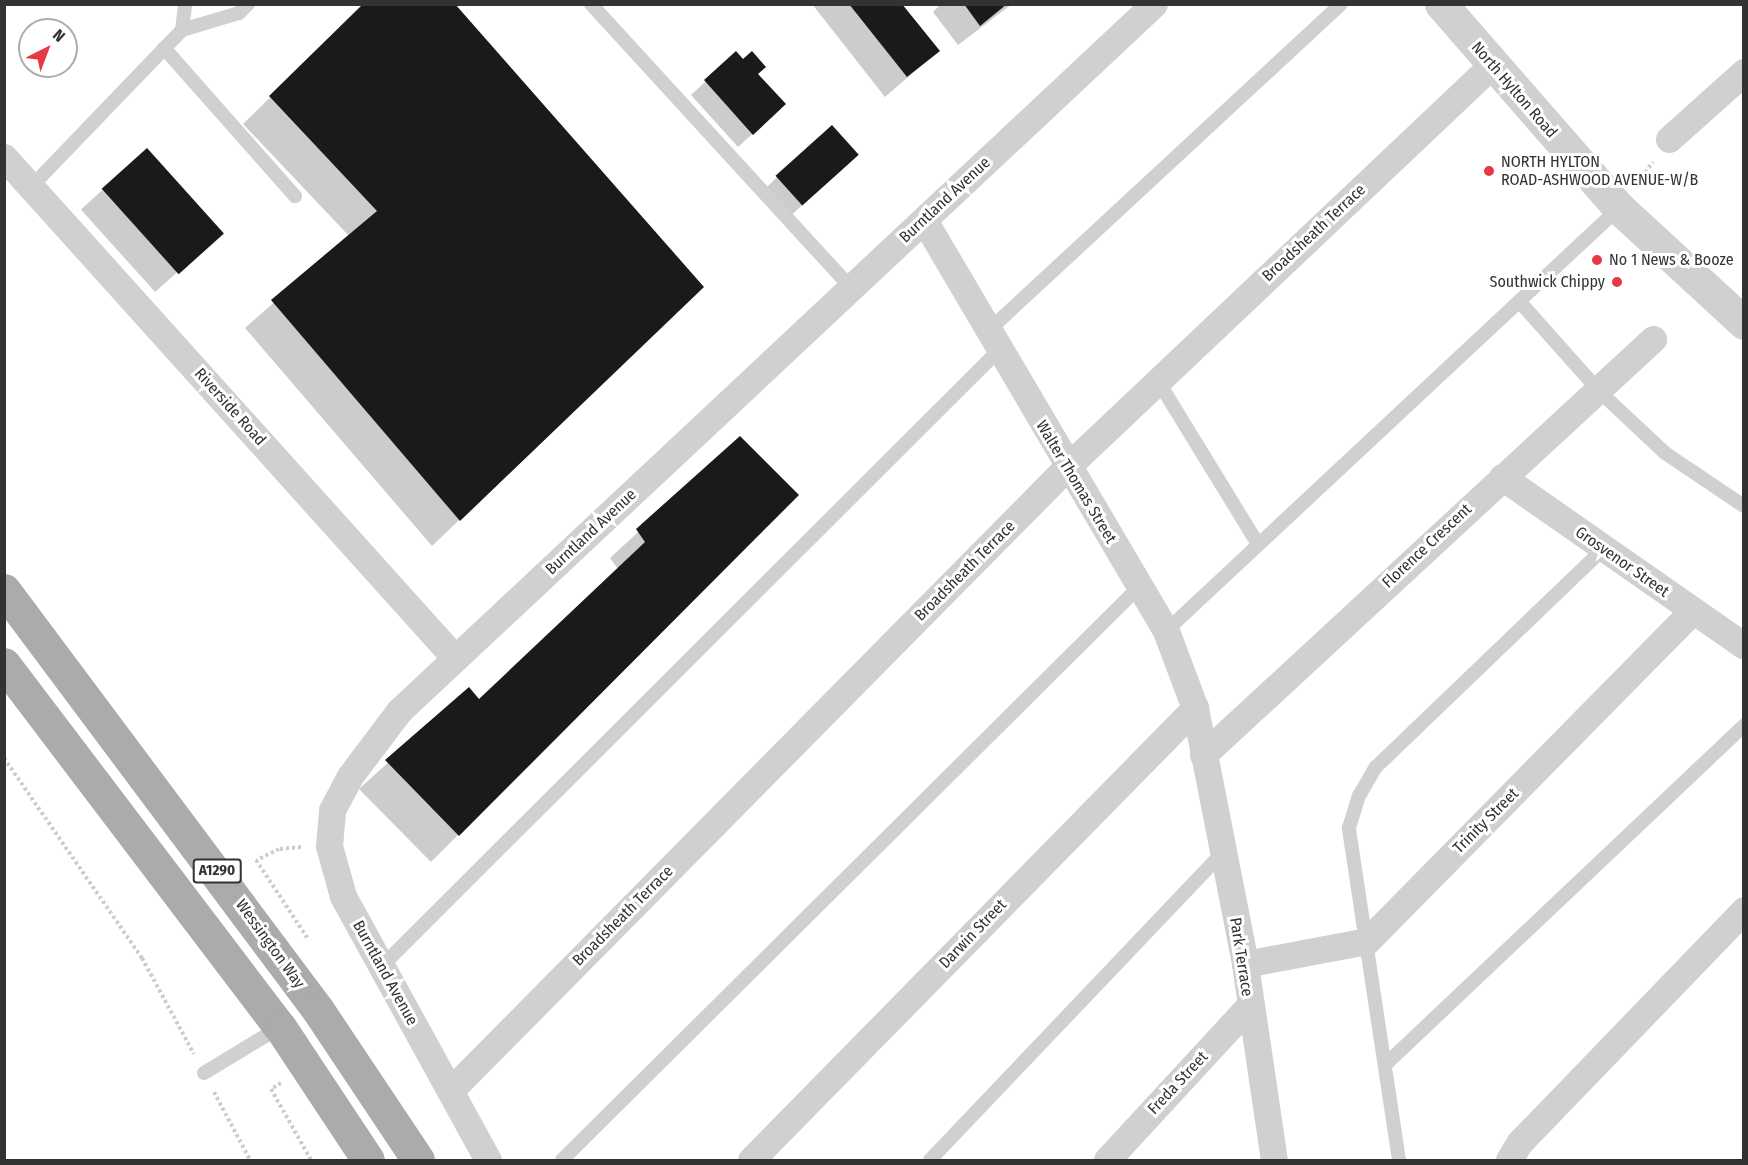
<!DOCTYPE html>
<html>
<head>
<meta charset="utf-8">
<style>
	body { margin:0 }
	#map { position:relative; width:1748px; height:1165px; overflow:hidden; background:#fff; font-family:"Fira Sans Condensed",sans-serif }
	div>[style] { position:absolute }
	.shadow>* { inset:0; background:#0003; transform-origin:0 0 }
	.building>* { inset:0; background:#1a1a1a; transform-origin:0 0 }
	.path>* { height:4px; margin-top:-2px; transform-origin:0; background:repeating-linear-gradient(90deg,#cdcdcd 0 3px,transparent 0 6px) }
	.service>* { height:14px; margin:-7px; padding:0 7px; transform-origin:7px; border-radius:7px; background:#d0d0d0 }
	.minor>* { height:27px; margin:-13.5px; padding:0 13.5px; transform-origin:13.5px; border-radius:13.5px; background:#d0d0d0 }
	.tertiary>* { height:33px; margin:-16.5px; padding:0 16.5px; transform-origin:16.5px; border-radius:16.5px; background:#d0d0d0 }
	.primary>* { height:33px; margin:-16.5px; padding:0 16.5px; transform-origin:16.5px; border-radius:16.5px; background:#ababab }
	.dots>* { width:16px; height:16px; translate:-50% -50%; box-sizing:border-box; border:3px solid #fff; border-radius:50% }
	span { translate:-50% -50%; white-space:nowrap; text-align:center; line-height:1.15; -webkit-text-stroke:6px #fff; paint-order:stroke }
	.shield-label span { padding:2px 4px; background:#fff; border:2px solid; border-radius:4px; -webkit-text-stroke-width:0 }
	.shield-label { font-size:15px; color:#333; font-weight:700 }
	.street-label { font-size:16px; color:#333 }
	.poi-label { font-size:16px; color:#333 }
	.left { translate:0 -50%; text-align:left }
	.right { translate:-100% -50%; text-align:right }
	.frame { position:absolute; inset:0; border:6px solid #333; pointer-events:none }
	.north { position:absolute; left:18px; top:18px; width:60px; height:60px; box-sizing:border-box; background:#fff; border:2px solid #adadad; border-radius:50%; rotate:42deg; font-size:16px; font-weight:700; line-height:24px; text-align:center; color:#333 }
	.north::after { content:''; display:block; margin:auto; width:21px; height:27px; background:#e63946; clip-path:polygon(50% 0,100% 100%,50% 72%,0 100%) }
</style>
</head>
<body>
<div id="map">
	<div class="shadow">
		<i style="clip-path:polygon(365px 4px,675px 314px,432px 546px,245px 328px,349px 236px,243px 124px)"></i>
		<i style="clip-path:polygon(812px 4px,900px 4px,938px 51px,885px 97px)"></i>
		<i style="clip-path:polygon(941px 4px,1012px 4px,958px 45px,933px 12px)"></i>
		<i style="clip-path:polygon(736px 53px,757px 75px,770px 118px,738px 147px,691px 95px)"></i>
		<i style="left:147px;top:150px;width:111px;height:89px;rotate:48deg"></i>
		<i style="clip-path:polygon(843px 169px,788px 218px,763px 191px,777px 177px)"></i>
		<i style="clip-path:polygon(740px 438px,797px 495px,431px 862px,359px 789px,469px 689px,479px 701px,618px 569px,610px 558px)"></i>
	</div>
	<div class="building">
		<i style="clip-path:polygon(363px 4px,455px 4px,704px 287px,460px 521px,271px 300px,377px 211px,269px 96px)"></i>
		<i style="clip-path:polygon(849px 4px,902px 4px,940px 51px,907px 77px)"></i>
		<i style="clip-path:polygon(964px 4px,1007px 4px,980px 26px)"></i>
		<i style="clip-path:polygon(736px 51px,743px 59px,752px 51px,766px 67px,758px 74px,786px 104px,753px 135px,704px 80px)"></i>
		<i style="left:832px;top:125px;width:40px;height:76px;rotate:48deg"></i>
		<i style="left:147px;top:148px;width:115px;height:61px;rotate:48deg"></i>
		<i style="clip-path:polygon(740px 436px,799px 495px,459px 836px,385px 760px,469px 687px,479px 699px,645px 542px,636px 529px)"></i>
	</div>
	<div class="path">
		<i style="left:1638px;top:182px;width:25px;rotate:-53deg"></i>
		<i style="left:4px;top:758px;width:243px;rotate:55.4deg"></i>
		<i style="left:142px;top:958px;width:109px;rotate:61.6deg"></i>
		<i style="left:301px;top:847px;width:22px;rotate:175deg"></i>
		<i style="left:279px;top:849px;width:25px;rotate:154deg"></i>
		<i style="left:256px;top:860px;width:95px;rotate:56.6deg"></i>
		<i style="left:281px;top:1083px;width:12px;rotate:149deg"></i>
		<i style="left:271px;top:1089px;width:81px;rotate:60.6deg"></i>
		<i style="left:214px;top:1092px;width:77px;rotate:62.1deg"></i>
	</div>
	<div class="service">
		<i style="left:591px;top:4px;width:385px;rotate:47.5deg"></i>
		<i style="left:182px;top:30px;width:26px;rotate:-83deg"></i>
		<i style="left:164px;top:48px;width:198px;rotate:48.5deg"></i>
		<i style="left:31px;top:187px;width:218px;rotate:-46.1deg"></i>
		<i style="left:182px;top:30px;width:59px;rotate:-16.6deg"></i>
		<i style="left:239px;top:13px;width:13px;rotate:-45deg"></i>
		<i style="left:1519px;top:301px;width:122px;rotate:48.3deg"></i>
		<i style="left:1600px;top:392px;width:89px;rotate:43.2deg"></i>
		<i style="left:1665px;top:453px;width:95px;rotate:33.9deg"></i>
		<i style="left:988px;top:331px;width:481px;rotate:-42.8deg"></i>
		<i style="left:1158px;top:381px;width:191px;rotate:58.5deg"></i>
		<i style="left:1166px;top:631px;width:620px;rotate:-43.04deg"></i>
		<i style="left:380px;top:968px;width:875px;rotate:-44.95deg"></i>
		<i style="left:1385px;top:1065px;width:494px;rotate:-43.4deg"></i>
		<i style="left:204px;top:1073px;width:89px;rotate:-31.2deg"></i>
		<i style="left:562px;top:1160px;width:813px;rotate:-44.8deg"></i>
		<i style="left:930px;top:1160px;width:424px;rotate:-46.4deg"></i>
		<i style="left:1399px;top:1160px;width:336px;rotate:-98.6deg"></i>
		<i style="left:1349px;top:828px;width:34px;rotate:-73deg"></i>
		<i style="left:1359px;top:796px;width:34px;rotate:-60deg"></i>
		<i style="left:1376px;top:767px;width:315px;rotate:-43.8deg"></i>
	</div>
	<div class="minor">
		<i style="left:1669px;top:139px;width:101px;rotate:-41.8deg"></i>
		<i style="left:4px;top:157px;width:674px;rotate:48.01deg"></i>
		<i style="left:924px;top:220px;width:477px;rotate:59.5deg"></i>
		<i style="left:1166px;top:631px;width:82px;rotate:69.4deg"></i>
		<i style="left:1195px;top:708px;width:261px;rotate:78.9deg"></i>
		<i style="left:1245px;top:964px;width:198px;rotate:81.6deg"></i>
		<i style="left:1502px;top:477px;width:295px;rotate:34.9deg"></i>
		<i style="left:1203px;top:755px;width:613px;rotate:-42.75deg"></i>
		<i style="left:1245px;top:964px;width:124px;rotate:-10.7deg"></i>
		<i style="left:1367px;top:941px;width:463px;rotate:-45.4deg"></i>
		<i style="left:451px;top:1090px;width:875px;rotate:-45.32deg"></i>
		<i style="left:1066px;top:468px;width:586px;rotate:-43.41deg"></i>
		<i style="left:488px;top:1160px;width:301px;rotate:-118.8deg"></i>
		<i style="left:343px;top:896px;width:52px;rotate:-105.6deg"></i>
		<i style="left:329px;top:846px;width:36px;rotate:-85deg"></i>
		<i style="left:332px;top:810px;width:38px;rotate:-62deg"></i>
		<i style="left:350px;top:776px;width:81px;rotate:-53deg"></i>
		<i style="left:399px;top:711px;width:1034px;rotate:-43.12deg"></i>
		<i style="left:751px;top:1160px;width:634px;rotate:-45.51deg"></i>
		<i style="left:1107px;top:1160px;width:209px;rotate:-47.3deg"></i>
		<i style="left:1509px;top:1160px;width:21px;rotate:-59deg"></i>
		<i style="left:1520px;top:1142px;width:322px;rotate:-46deg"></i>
	</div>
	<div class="tertiary">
		<i style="left:1441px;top:4px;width:271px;rotate:48.9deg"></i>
		<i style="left:1619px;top:208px;width:170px;rotate:42.6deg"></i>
	</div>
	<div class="primary">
		<i style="left:4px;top:590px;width:524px;rotate:53.22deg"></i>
		<i style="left:318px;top:1010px;width:180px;rotate:56.3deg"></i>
		<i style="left:4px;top:664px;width:456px;rotate:52.8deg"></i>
		<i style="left:280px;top:1027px;width:159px;rotate:56.5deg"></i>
	</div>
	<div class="dots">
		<i style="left:1489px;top:171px;background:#e63946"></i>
		<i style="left:1597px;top:260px;background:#e63946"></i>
		<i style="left:1617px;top:282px;background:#e63946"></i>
	</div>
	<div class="shield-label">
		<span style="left:217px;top:871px">A1290</span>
	</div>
	<div class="street-label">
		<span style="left:1514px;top:90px;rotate:49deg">North Hylton Road</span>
		<span style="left:945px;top:200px;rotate:-43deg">Burntland Avenue</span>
		<span style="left:1314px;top:233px;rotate:-43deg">Broadsheath Terrace</span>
		<span style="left:230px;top:407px;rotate:48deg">Riverside Road</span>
		<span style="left:1076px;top:482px;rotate:59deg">Walter Thomas Street</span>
		<span style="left:591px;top:532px;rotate:-43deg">Burntland Avenue</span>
		<span style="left:1427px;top:546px;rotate:-43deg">Florence Crescent</span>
		<span style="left:1622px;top:562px;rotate:35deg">Grosvenor Street</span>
		<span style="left:965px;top:571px;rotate:-45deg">Broadsheath Terrace</span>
		<span style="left:1486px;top:821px;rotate:-45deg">Trinity Street</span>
		<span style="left:623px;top:916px;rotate:-45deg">Broadsheath Terrace</span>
		<span style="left:973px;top:934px;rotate:-46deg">Darwin Street</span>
		<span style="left:270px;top:944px;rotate:54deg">Wessington Way</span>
		<span style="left:1241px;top:957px;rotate:81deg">Park Terrace</span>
		<span style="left:385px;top:973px;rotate:61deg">Burntland Avenue</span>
		<span style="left:1178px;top:1083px;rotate:-47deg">Freda Street</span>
	</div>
	<div class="poi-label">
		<span class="left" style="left:1501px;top:171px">NORTH HYLTON<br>ROAD-ASHWOOD AVENUE-W/B</span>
		<span class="left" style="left:1609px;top:260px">No 1 News &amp; Booze</span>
		<span class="right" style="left:1605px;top:282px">Southwick Chippy</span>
	</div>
	<div class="frame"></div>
	<div class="north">N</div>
</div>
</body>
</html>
